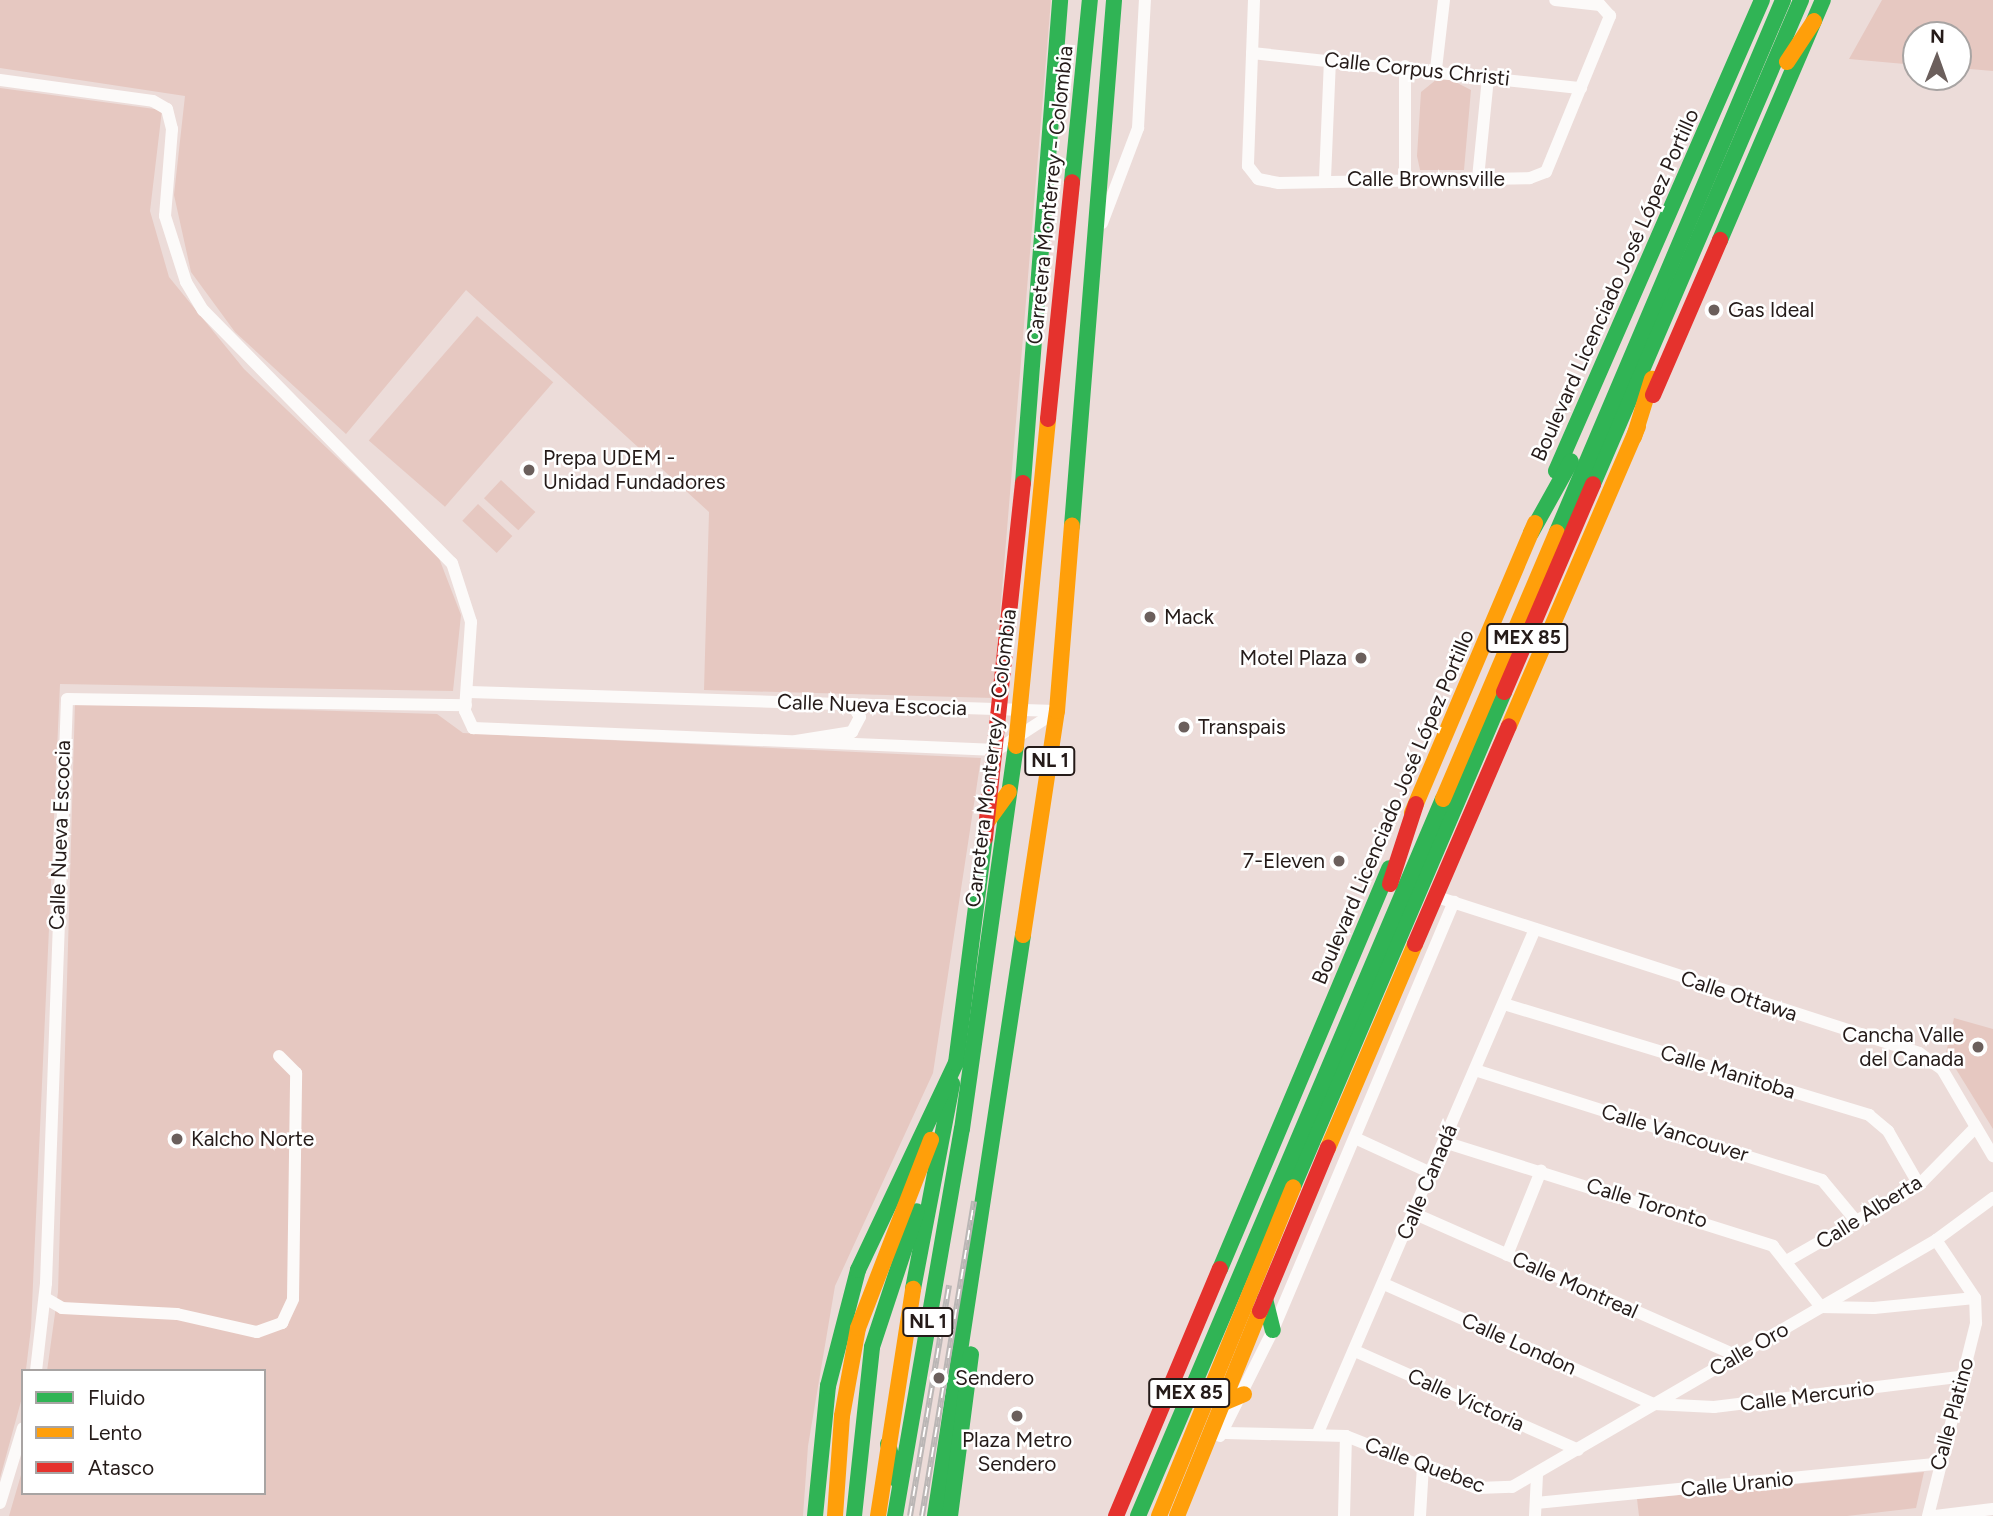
<!DOCTYPE html>
<html>
<head>
<meta charset="utf-8">
<style>
	body { margin:0 }
	#map { position:relative; width:1993px; height:1516px; overflow:hidden; background:#ecdcd9; font-family:Figtree,sans-serif }
	div>[style] { position:absolute }
	.green>* { inset:0; background:#e6c8c1; transform-origin:0 0 }
	.street>* { height:12px; margin:-6px; padding:0 6px; transform-origin:6px; border-radius:6px; background:#fcfaf9 }
	.fast>* { height:16px; margin:-8px; padding:0 8px; transform-origin:8px; border-radius:8px; background:#30b455 }
	.slow>* { height:16px; margin:-8px; padding:0 8px; transform-origin:8px; border-radius:8px; background:#ff9f0a }
	.jam>* { height:16px; margin:-8px; padding:0 8px; transform-origin:8px; border-radius:8px; background:#e5322d }
	.rail>* { height:6px; margin-top:-3px; transform-origin:0; background:repeating-linear-gradient(90deg,#fff 0 10px,#bab6b5 0 20px); box-sizing:border-box; border-block:2px solid #bab6b5 }
	.dots>* { width:19px; height:19px; translate:-50% -50%; box-sizing:border-box; border:4px solid #fff; border-radius:50% }
	span { translate:-50% -50%; white-space:nowrap; text-align:center; line-height:1.15; -webkit-text-stroke:5px #fff; paint-order:stroke }
	.shield-label span { padding:2px 5px; background:#fff; border:2px solid; border-radius:5px; -webkit-text-stroke-width:0 }
	.shield-label { font-size:19px; color:#251b19; font-weight:700 }
	.street-label { font-size:21px; color:#251b19 }
	.poi-label { font-size:21px; color:#251b19 }
	.left { translate:0 -50%; text-align:left }
	.right { translate:-100% -50%; text-align:right }
	.legend { position:absolute; left:21px; top:1369px; width:245px; height:126px; box-sizing:border-box; background:#fff; border:2px solid #a8a4a3; margin:0; padding:9px 12px; list-style:none; font-size:21px; color:#251b19 }
	.legend li { display:flex; align-items:center; gap:14px; height:35px }
	.legend b { width:35px; border:2px solid #a8a4a3 }
	.north { position:absolute; left:1902px; top:21px; width:70px; height:70px; box-sizing:border-box; background:#fff; border:2px solid #a8a4a3; border-radius:50%; rotate:1deg; font-size:19px; font-weight:700; line-height:28px; text-align:center; color:#251b19 }
	.north::after { content:''; display:block; margin:auto; width:24px; height:32px; background:#6b5f5c; clip-path:polygon(50% 0,100% 100%,50% 72%,0 100%) }
</style>
</head>
<body>
<div id="map">
	<div class="green">
		<i style="clip-path:polygon(0 0,1051px 0,993px 698px,704px 690px,709px 512px,466px 290px,346px 434px,235px 332px,191px 272px,174px 195px,185px 96px,0 68px)"></i>
		<i style="clip-path:polygon(1882px 0,1993px 0,1993px 71px,1958px 68px,1958px 35px,1916px 35px,1916px 65px,1849px 59px)"></i>
		<i style="clip-path:polygon(1442px 75px,1471px 90px,1464px 170px,1420px 170px,1417px 156px,1421px 92px)"></i>
		<i style="clip-path:polygon(0 88px,162px 110px,150px 211px,169px 277px,244px 369px,437px 553px,461px 615px,453px 691px,60px 684px,31px 1328px,23px 1394px,0 1478px)"></i>
		<i style="left:477px;top:316px;width:101px;height:165px;rotate:41deg"></i>
		<i style="left:501px;top:480px;width:47px;height:25px;rotate:43deg"></i>
		<i style="left:478px;top:504px;width:47px;height:23px;rotate:43deg"></i>
		<i style="clip-path:polygon(75px 703px,437px 714px,463px 733px,981px 758px,933px 1073px,835px 1286px,808px 1446px,803px 1516px,9px 1516px,23px 1468px,23px 1493px,264px 1493px,264px 1371px,47px 1371px,58px 1292px)"></i>
		<i style="clip-path:polygon(1954px 1018px,1993px 1029px,1993px 1129px,1946px 1053px)"></i>
		<i style="clip-path:polygon(1924px 1472px,1916px 1508px,1847px 1516px,1639px 1516px,1637px 1499px)"></i>
	</div>
	<div class="street">
		<i style="left:1254px;top:0;width:166px;rotate:92.1deg"></i>
		<i style="left:1248px;top:166px;width:16px;rotate:52deg"></i>
		<i style="left:1258px;top:179px;width:21px;rotate:11deg"></i>
		<i style="left:1279px;top:183px;width:251px;rotate:-1.1deg"></i>
		<i style="left:1530px;top:178px;width:17px;rotate:-21deg"></i>
		<i style="left:1546px;top:172px;width:169px;rotate:-67.7deg"></i>
		<i style="left:1610px;top:16px;width:15px;rotate:-132deg"></i>
		<i style="left:1600px;top:5px;width:45px;rotate:-173.7deg"></i>
		<i style="left:1252px;top:53px;width:331px;rotate:6.1deg"></i>
		<i style="left:1405px;top:66px;width:111px;rotate:90deg"></i>
		<i style="left:1436px;top:69px;width:69px;rotate:-83.4deg"></i>
		<i style="left:0;top:80px;width:154px;rotate:7.8deg"></i>
		<i style="left:153px;top:101px;width:16px;rotate:30deg"></i>
		<i style="left:167px;top:109px;width:21px;rotate:76deg"></i>
		<i style="left:172px;top:129px;width:87px;rotate:94.6deg"></i>
		<i style="left:165px;top:216px;width:69px;rotate:72.3deg"></i>
		<i style="left:186px;top:282px;width:33px;rotate:59deg"></i>
		<i style="left:203px;top:310px;width:355px;rotate:45.5deg"></i>
		<i style="left:452px;top:563px;width:62px;rotate:72.1deg"></i>
		<i style="left:471px;top:622px;width:89px;rotate:93.9deg"></i>
		<i style="left:465px;top:711px;width:19px;rotate:65deg"></i>
		<i style="left:473px;top:728px;width:524px;rotate:2.4deg"></i>
		<i style="left:997px;top:750px;width:72px;rotate:-33deg"></i>
		<i style="left:1478px;top:178px;width:101px;rotate:-84.3deg"></i>
		<i style="left:1325px;top:179px;width:121px;rotate:-87.6deg"></i>
		<i style="left:1102px;top:223px;width:102px;rotate:-69.2deg"></i>
		<i style="left:1138px;top:128px;width:128px;rotate:-86.9deg"></i>
		<i style="left:469px;top:692px;width:587px;rotate:1.85deg"></i>
		<i style="left:796px;top:741px;width:57px;rotate:-9.1deg"></i>
		<i style="left:852px;top:732px;width:17px;rotate:-62deg"></i>
		<i style="left:860px;top:717px;width:15px;rotate:-122deg"></i>
		<i style="left:1437px;top:897px;width:507px;rotate:17.93deg"></i>
		<i style="left:1919px;top:1053px;width:28px;rotate:35deg"></i>
		<i style="left:1942px;top:1069px;width:101px;rotate:59.6deg"></i>
		<i style="left:1504px;top:1004px;width:382px;rotate:16.9deg"></i>
		<i style="left:1869px;top:1115px;width:25px;rotate:40deg"></i>
		<i style="left:1888px;top:1131px;width:62px;rotate:60.1deg"></i>
		<i style="left:1475px;top:1070px;width:364px;rotate:17.6deg"></i>
		<i style="left:1822px;top:1180px;width:55px;rotate:50.2deg"></i>
		<i style="left:1355px;top:1138px;width:84px;rotate:24.7deg"></i>
		<i style="left:1444px;top:1142px;width:345px;rotate:17.5deg"></i>
		<i style="left:1773px;top:1246px;width:78px;rotate:51.8deg"></i>
		<i style="left:1821px;top:1307px;width:53px;rotate:1.1deg"></i>
		<i style="left:1874px;top:1308px;width:101px;rotate:-5.7deg"></i>
		<i style="left:1413px;top:1213px;width:354px;rotate:23.8deg"></i>
		<i style="left:1507px;top:1255px;width:91px;rotate:-68deg"></i>
		<i style="left:1790px;top:1259px;width:149px;rotate:-29.8deg"></i>
		<i style="left:1919px;top:1185px;width:77px;rotate:-45.5deg"></i>
		<i style="left:1384px;top:1284px;width:295px;rotate:24deg"></i>
		<i style="left:1654px;top:1404px;width:60px;rotate:2.9deg"></i>
		<i style="left:1714px;top:1407px;width:247px;rotate:-7deg"></i>
		<i style="left:45px;top:1298px;width:20px;rotate:30deg"></i>
		<i style="left:62px;top:1308px;width:115px;rotate:3deg"></i>
		<i style="left:177px;top:1314px;width:82px;rotate:12.7deg"></i>
		<i style="left:257px;top:1332px;width:27px;rotate:-20deg"></i>
		<i style="left:282px;top:1323px;width:26px;rotate:-65deg"></i>
		<i style="left:293px;top:1299px;width:226px;rotate:-89.2deg"></i>
		<i style="left:296px;top:1073px;width:24px;rotate:-135deg"></i>
		<i style="left:1355px;top:1351px;width:244px;rotate:23.9deg"></i>
		<i style="left:36px;top:1371px;width:89px;rotate:-83.5deg"></i>
		<i style="left:46px;top:1283px;width:584px;rotate:-87.94deg"></i>
		<i style="left:67px;top:699px;width:399px;rotate:0.9deg"></i>
		<i style="left:1226px;top:1433px;width:120px;rotate:1.4deg"></i>
		<i style="left:1346px;top:1436px;width:141px;rotate:21.7deg"></i>
		<i style="left:1477px;top:1488px;width:35px;rotate:-2deg"></i>
		<i style="left:1512px;top:1487px;width:491px;rotate:-30.2deg"></i>
		<i style="left:1936px;top:1240px;width:71px;rotate:-36.4deg"></i>
		<i style="left:1317px;top:1435px;width:551px;rotate:-66.69deg"></i>
		<i style="left:1220px;top:1436px;width:119px;rotate:-63.4deg"></i>
		<i style="left:1273px;top:1330px;width:465px;rotate:-67.1deg"></i>
		<i style="left:0;top:1503px;width:78px;rotate:-73deg"></i>
		<i style="left:1536px;top:1503px;width:403px;rotate:-5.6deg"></i>
		<i style="left:1344px;top:1516px;width:80px;rotate:-88.6deg"></i>
		<i style="left:1420px;top:1516px;width:51px;rotate:-86.6deg"></i>
		<i style="left:1535px;top:1516px;width:41px;rotate:-87.2deg"></i>
		<i style="left:1928px;top:1516px;width:199px;rotate:-76deg"></i>
		<i style="left:1976px;top:1323px;width:25px;rotate:-92deg"></i>
		<i style="left:1975px;top:1298px;width:70px;rotate:-123.9deg"></i>
		<i style="left:1935px;top:1516px;width:58px;rotate:-6.9deg"></i>
	</div>
	<div class="fast">
		<i style="left:1072px;top:182px;width:183px;rotate:-84.4deg"></i>
		<i style="left:1720px;top:240px;width:261px;rotate:-66.8deg"></i>
		<i style="left:1556px;top:471px;width:514px;rotate:-66.38deg"></i>
		<i style="left:1023px;top:483px;width:484px;rotate:-85.6deg"></i>
		<i style="left:1593px;top:484px;width:527px;rotate:-66.74deg"></i>
		<i style="left:1072px;top:526px;width:528px;rotate:-85.43deg"></i>
		<i style="left:1557px;top:532px;width:578px;rotate:-66.98deg"></i>
		<i style="left:1531px;top:533px;width:82px;rotate:-60.9deg"></i>
		<i style="left:1293px;top:1187px;width:538px;rotate:-66.91deg"></i>
		<i style="left:1220px;top:1269px;width:435px;rotate:-67.1deg"></i>
		<i style="left:913px;top:1289px;width:209px;rotate:-79.2deg"></i>
		<i style="left:1265px;top:1299px;width:32px;rotate:76deg"></i>
		<i style="left:888px;top:1444px;width:38px;rotate:75deg"></i>
		<i style="left:815px;top:1516px;width:131px;rotate:-84.3deg"></i>
		<i style="left:828px;top:1386px;width:120px;rotate:-75.5deg"></i>
		<i style="left:858px;top:1270px;width:229px;rotate:-64.7deg"></i>
		<i style="left:956px;top:1063px;width:227px;rotate:-82.7deg"></i>
		<i style="left:854px;top:1516px;width:170px;rotate:-83.9deg"></i>
		<i style="left:872px;top:1347px;width:143px;rotate:-71.7deg"></i>
		<i style="left:895px;top:1516px;width:393px;rotate:-80.2deg"></i>
		<i style="left:962px;top:1129px;width:387px;rotate:-82deg"></i>
		<i style="left:935px;top:1516px;width:588px;rotate:-81.39deg"></i>
		<i style="left:950px;top:1516px;width:163px;rotate:-82.6deg"></i>
		<i style="left:1138px;top:1516px;width:779px;rotate:-66.96deg"></i>
	</div>
	<div class="slow">
		<i style="left:1787px;top:62px;width:49px;rotate:-56.6deg"></i>
		<i style="left:1634px;top:437px;width:61px;rotate:-72.8deg"></i>
		<i style="left:1509px;top:726px;width:326px;rotate:-66.7deg"></i>
		<i style="left:1016px;top:746px;width:329px;rotate:-84.4deg"></i>
		<i style="left:1443px;top:799px;width:290px;rotate:-66.9deg"></i>
		<i style="left:1412px;top:813px;width:315px;rotate:-67deg"></i>
		<i style="left:987px;top:822px;width:37px;rotate:-54deg"></i>
		<i style="left:1023px;top:935px;width:227px;rotate:-81.4deg"></i>
		<i style="left:1057px;top:711px;width:186px;rotate:-85.4deg"></i>
		<i style="left:1328px;top:1148px;width:222px;rotate:-66.9deg"></i>
		<i style="left:1221px;top:1404px;width:25px;rotate:-23deg"></i>
		<i style="left:835px;top:1516px;width:100px;rotate:-86deg"></i>
		<i style="left:842px;top:1416px;width:89px;rotate:-79.7deg"></i>
		<i style="left:858px;top:1328px;width:202px;rotate:-68.8deg"></i>
		<i style="left:878px;top:1516px;width:230px;rotate:-81.2deg"></i>
		<i style="left:1159px;top:1516px;width:355px;rotate:-67.8deg"></i>
		<i style="left:1177px;top:1516px;width:221px;rotate:-68deg"></i>
	</div>
	<div class="jam">
		<i style="left:1653px;top:395px;width:169px;rotate:-66.6deg"></i>
		<i style="left:1048px;top:419px;width:238px;rotate:-84.2deg"></i>
		<i style="left:1504px;top:692px;width:226px;rotate:-66.8deg"></i>
		<i style="left:985px;top:838px;width:357px;rotate:-83.9deg"></i>
		<i style="left:1390px;top:884px;width:84px;rotate:-72deg"></i>
		<i style="left:1415px;top:944px;width:237px;rotate:-66.7deg"></i>
		<i style="left:1260px;top:1311px;width:177px;rotate:-67.4deg"></i>
		<i style="left:1116px;top:1516px;width:268px;rotate:-67.2deg"></i>
	</div>
	<div class="rail">
		<i style="left:910px;top:1516px;width:234px;rotate:-80.4deg"></i>
		<i style="left:922px;top:1516px;width:319px;rotate:-80.6deg"></i>
	</div>
	<div class="dots">
		<i style="left:1714px;top:310px;background:#6b5f5c"></i>
		<i style="left:529px;top:470px;background:#6b5f5c"></i>
		<i style="left:1150px;top:617px;background:#6b5f5c"></i>
		<i style="left:1361px;top:658px;background:#6b5f5c"></i>
		<i style="left:1184px;top:727px;background:#6b5f5c"></i>
		<i style="left:1339px;top:861px;background:#6b5f5c"></i>
		<i style="left:1978px;top:1047px;background:#6b5f5c"></i>
		<i style="left:177px;top:1139px;background:#6b5f5c"></i>
		<i style="left:939px;top:1378px;background:#6b5f5c"></i>
		<i style="left:1017px;top:1416px;background:#6b5f5c"></i>
	</div>
	<div class="shield-label">
		<span style="left:1527px;top:638px">MEX 85</span>
		<span style="left:1050px;top:761px">NL 1</span>
		<span style="left:928px;top:1322px">NL 1</span>
		<span style="left:1189px;top:1393px">MEX 85</span>
	</div>
	<div class="street-label">
		<span style="left:1417px;top:69px;rotate:6deg">Calle Corpus Christi</span>
		<span style="left:1426px;top:179px">Calle Brownsville</span>
		<span style="left:1050px;top:195px;rotate:-84deg">Carretera Monterrey - Colombia</span>
		<span style="left:1615px;top:285px;rotate:-66deg">Boulevard Licenciado José López Portillo</span>
		<span style="left:872px;top:705px;rotate:2deg">Calle Nueva Escocia</span>
		<span style="left:991px;top:758px;rotate:-83deg">Carretera Monterrey - Colombia</span>
		<span style="left:1393px;top:807px;rotate:-67deg">Boulevard Licenciado José López Portillo</span>
		<span style="left:60px;top:835px;rotate:-88deg">Calle Nueva Escocia</span>
		<span style="left:1739px;top:996px;rotate:18deg">Calle Ottawa</span>
		<span style="left:1728px;top:1072px;rotate:17deg">Calle Manitoba</span>
		<span style="left:1675px;top:1133px;rotate:17deg">Calle Vancouver</span>
		<span style="left:1427px;top:1182px;rotate:-67deg">Calle Canadá</span>
		<span style="left:1647px;top:1203px;rotate:17deg">Calle Toronto</span>
		<span style="left:1869px;top:1212px;rotate:-32deg">Calle Alberta</span>
		<span style="left:1575px;top:1285px;rotate:24deg">Calle Montreal</span>
		<span style="left:1519px;top:1344px;rotate:24deg">Calle London</span>
		<span style="left:1749px;top:1349px;rotate:-30deg">Calle Oro</span>
		<span style="left:1807px;top:1396px;rotate:-7deg">Calle Mercurio</span>
		<span style="left:1466px;top:1400px;rotate:24deg">Calle Victoria</span>
		<span style="left:1952px;top:1414px;rotate:-75deg">Calle Platino</span>
		<span style="left:1425px;top:1465px;rotate:20deg">Calle Quebec</span>
		<span style="left:1737px;top:1484px;rotate:-6deg">Calle Uranio</span>
	</div>
	<div class="poi-label">
		<span class="left" style="left:1728px;top:310px">Gas Ideal</span>
		<span class="left" style="left:543px;top:470px">Prepa UDEM -<br>Unidad Fundadores</span>
		<span class="left" style="left:1164px;top:617px">Mack</span>
		<span class="right" style="left:1347px;top:658px">Motel Plaza</span>
		<span class="left" style="left:1198px;top:727px">Transpais</span>
		<span class="right" style="left:1325px;top:861px">7-Eleven</span>
		<span class="right" style="left:1964px;top:1047px">Cancha Valle<br>del Canada</span>
		<span class="left" style="left:191px;top:1139px">Kalcho Norte</span>
		<span class="left" style="left:955px;top:1378px">Sendero</span>
		<span style="left:1017px;top:1452px">Plaza Metro<br>Sendero</span>
	</div>
	<ul class="legend">
	<li><b style="height:9px;background:#30b455"></b>Fluido</li>
	<li><b style="height:9px;background:#ff9f0a"></b>Lento</li>
	<li><b style="height:9px;background:#e5322d"></b>Atasco</li>
	</ul>
	<div class="north">N</div>
</div>
</body>
</html>
